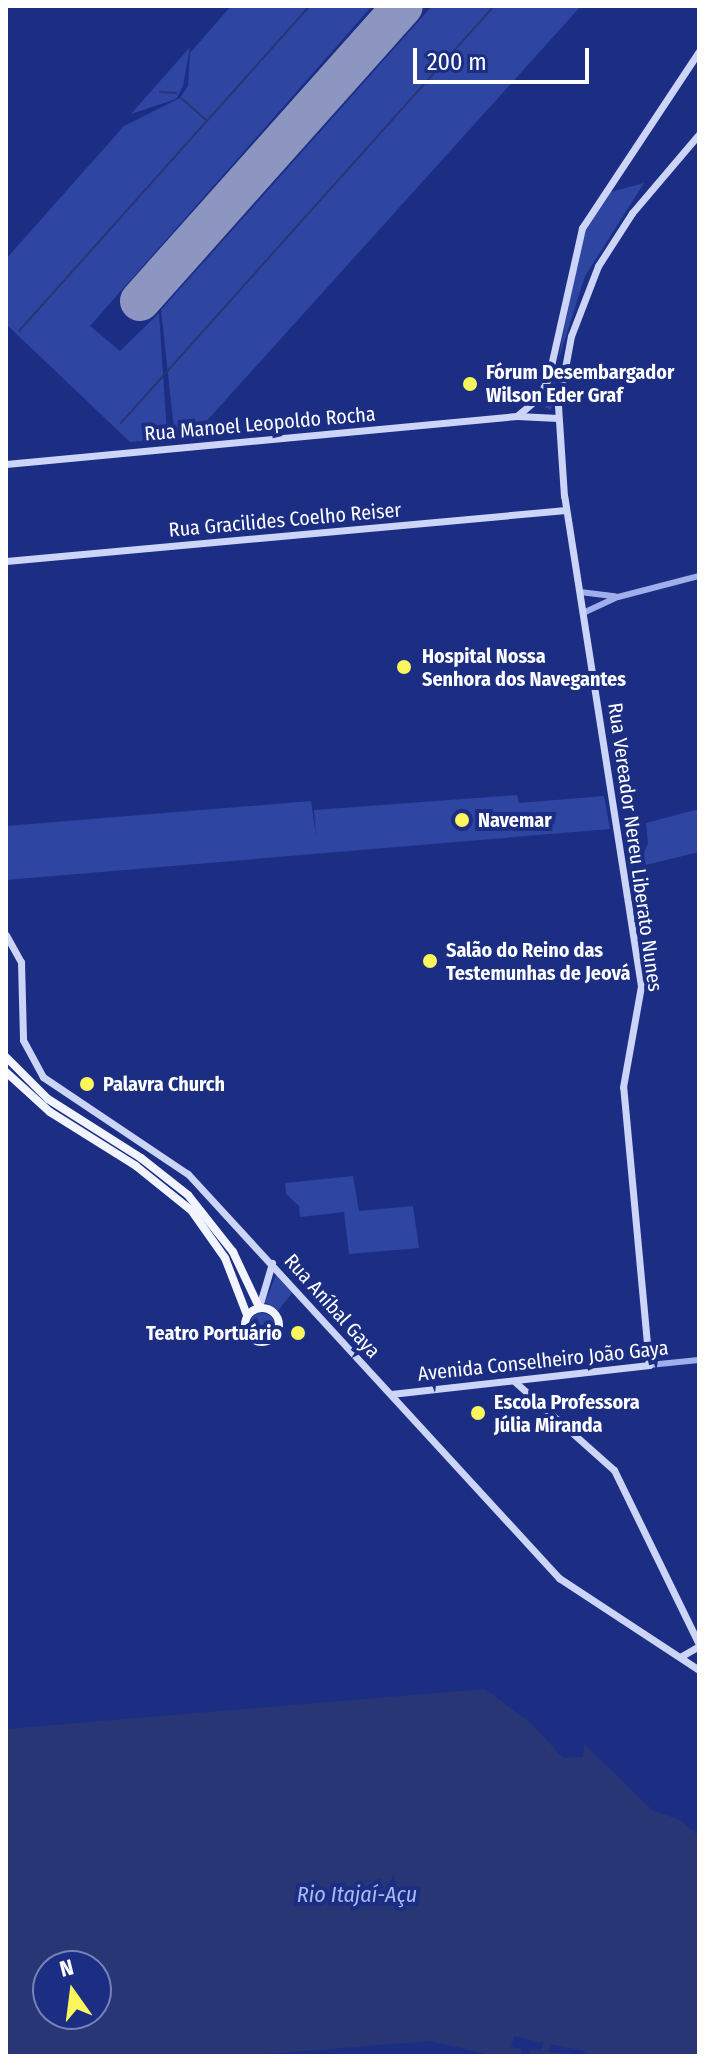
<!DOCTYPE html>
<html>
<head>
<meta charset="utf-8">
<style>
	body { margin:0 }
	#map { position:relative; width:705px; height:2062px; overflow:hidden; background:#1b2e83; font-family:"Fira Sans Condensed",sans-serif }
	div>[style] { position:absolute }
	.green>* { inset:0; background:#2e45a2 }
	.round { border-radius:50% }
	.water>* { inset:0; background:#283675 }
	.pier>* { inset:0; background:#1b2e83 }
	.stream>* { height:2px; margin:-1px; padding:0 1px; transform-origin:1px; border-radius:1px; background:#283675 }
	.runway>* { height:40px; margin:-20px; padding:0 20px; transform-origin:20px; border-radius:20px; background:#8d96c1 }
	.tertiary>* { height:6px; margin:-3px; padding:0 3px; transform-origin:3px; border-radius:3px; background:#a0afeb }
	.secondary>* { height:7px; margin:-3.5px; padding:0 3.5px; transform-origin:3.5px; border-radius:3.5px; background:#ccd4f8 }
	.trunk>* { height:8px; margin:-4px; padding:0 4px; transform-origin:4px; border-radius:4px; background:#f2f4ff }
	.trunk>.ring { margin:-4px; padding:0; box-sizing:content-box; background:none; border:8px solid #f2f4ff; border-radius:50% }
	.dots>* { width:22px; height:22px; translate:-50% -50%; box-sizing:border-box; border:4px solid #1b2e83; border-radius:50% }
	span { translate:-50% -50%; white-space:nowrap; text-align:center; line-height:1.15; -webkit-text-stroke:8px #1b2e83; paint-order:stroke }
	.poi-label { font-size:20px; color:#fff; font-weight:700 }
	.left { translate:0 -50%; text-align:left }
	.right { translate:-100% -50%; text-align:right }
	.street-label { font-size:20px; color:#fff }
	.water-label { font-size:22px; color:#acbaf2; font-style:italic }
	.frame { position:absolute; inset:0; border:8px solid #fff; pointer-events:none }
	.north { position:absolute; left:32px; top:1950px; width:80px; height:80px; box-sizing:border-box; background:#1b2e83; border:2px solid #7682b5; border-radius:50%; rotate:346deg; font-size:22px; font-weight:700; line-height:32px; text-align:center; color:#fff }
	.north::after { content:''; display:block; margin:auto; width:28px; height:36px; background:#fcf65d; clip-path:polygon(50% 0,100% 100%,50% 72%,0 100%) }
	.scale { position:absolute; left:413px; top:48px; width:176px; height:36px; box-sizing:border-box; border:4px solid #fff; border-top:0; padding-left:10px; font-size:24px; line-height:28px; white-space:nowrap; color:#fff; -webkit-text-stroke:6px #1b2e83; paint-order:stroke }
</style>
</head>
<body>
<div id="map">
	<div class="green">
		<i style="clip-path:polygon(231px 6px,372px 6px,90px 326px,120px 351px,159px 313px,167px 434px,164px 439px,130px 442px,6px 324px,6px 259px,124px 126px,180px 98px,188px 86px,190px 53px)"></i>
		<i style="clip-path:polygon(432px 6px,581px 6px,194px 435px,175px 438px,161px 310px)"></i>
		<i style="clip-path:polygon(190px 47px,183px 86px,176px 99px,131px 114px)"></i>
		<i style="clip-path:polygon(644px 183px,585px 276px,558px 361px,551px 410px,545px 407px,552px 392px,582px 235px,603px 194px)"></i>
		<i style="clip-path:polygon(517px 795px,519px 803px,604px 796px,610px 829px,6px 880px,6px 826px,311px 801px,316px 837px,314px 810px)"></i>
		<i style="clip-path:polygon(699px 809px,699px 852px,629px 869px,629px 860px,642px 858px,648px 843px,646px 823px)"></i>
		<i style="clip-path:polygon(353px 1176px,359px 1211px,413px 1206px,419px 1248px,349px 1254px,344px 1212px,300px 1217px,299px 1206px,286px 1194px,285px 1183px)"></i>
		<i style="clip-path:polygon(276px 1275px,292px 1293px,277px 1312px,265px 1302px)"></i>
		<i class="round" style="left:250px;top:1313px;width:24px;height:24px"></i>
	</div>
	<div class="water">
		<i style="clip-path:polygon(evenodd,485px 1689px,533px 1725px,563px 1758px,583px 1757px,584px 1744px,652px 1810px,680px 1820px,699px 1836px,699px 2056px,496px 2056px,430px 2041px,245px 2056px,6px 2056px,6px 1729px,485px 1689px,48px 1966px,96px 1966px,96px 2014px,48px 2014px,48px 1966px)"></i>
	</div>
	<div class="pier">
		<i style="clip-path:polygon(514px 2036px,543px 2043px,541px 2051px,531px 2049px,529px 2056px,520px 2056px,522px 2049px,511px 2047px)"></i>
		<i style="clip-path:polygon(550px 2044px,585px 2051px,584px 2056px,548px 2052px)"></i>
	</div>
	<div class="stream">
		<i style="left:160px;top:92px;width:16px;rotate:4deg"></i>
		<i style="left:181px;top:98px;width:33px;rotate:41deg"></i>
		<i style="left:19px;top:331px;width:436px;rotate:-48.2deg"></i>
		<i style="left:121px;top:423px;width:559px;rotate:-48.19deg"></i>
	</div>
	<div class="runway">
		<i style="left:140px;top:301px;width:395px;rotate:-48.3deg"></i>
	</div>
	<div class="tertiary">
		<i style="left:580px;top:592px;width:35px;rotate:7deg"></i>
		<i style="left:583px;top:613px;width:38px;rotate:-25deg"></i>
		<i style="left:618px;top:597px;width:84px;rotate:-14.5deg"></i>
		<i style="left:649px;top:1365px;width:50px;rotate:-5.7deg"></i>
	</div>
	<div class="secondary">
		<i style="left:518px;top:415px;width:25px;rotate:-40deg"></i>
		<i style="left:537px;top:399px;width:23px;rotate:-61deg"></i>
		<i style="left:548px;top:379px;width:155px;rotate:-77.3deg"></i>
		<i style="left:582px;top:228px;width:212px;rotate:-56.5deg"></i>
		<i style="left:6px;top:464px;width:513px;rotate:-5.37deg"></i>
		<i style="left:517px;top:416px;width:41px;rotate:2.8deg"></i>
		<i style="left:6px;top:561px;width:562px;rotate:-5.2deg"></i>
		<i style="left:6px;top:935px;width:31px;rotate:61deg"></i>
		<i style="left:21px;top:962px;width:78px;rotate:88.5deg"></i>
		<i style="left:23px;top:1040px;width:42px;rotate:61.6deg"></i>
		<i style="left:43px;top:1077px;width:174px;rotate:33.8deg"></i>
		<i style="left:188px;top:1174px;width:549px;rotate:47.44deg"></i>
		<i style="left:559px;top:1578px;width:168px;rotate:33.3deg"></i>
		<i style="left:259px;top:1307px;width:46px;rotate:-73.5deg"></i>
		<i style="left:514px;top:1381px;width:134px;rotate:41.7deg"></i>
		<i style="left:614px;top:1470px;width:194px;rotate:64deg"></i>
		<i style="left:391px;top:1394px;width:260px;rotate:-6.4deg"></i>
		<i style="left:649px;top:1365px;width:279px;rotate:-95.3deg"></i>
		<i style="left:623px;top:1087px;width:103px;rotate:-79.9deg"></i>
		<i style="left:641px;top:986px;width:496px;rotate:-98.9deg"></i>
		<i style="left:564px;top:496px;width:90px;rotate:-93.8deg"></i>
		<i style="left:558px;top:406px;width:71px;rotate:-79.5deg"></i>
		<i style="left:571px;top:336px;width:75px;rotate:-68.9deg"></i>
		<i style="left:598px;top:266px;width:63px;rotate:-57.3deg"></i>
		<i style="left:632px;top:213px;width:104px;rotate:-49.7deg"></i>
		<i style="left:680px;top:1657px;width:22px;rotate:-30deg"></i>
	</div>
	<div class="trunk">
		<i style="left:6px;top:1057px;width:59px;rotate:45deg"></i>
		<i style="left:48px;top:1099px;width:110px;rotate:32.4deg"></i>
		<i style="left:141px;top:1158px;width:60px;rotate:38.2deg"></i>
		<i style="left:188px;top:1195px;width:73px;rotate:51.7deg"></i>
		<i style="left:233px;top:1252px;width:61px;rotate:64.7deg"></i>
		<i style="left:6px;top:1072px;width:59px;rotate:42.3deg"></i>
		<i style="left:50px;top:1112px;width:102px;rotate:32.1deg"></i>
		<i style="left:136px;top:1166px;width:70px;rotate:38.7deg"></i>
		<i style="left:191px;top:1210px;width:59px;rotate:54.7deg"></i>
		<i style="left:225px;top:1258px;width:61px;rotate:68.9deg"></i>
		<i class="ring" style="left:245px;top:1308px;width:26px;height:26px"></i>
	</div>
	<div class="dots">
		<i style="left:470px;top:384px;background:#fcf65d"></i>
		<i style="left:404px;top:667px;background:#fcf65d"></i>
		<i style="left:462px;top:820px;background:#fcf65d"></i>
		<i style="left:430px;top:961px;background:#fcf65d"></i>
		<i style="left:87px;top:1084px;background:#fcf65d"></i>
		<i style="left:298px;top:1333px;background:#fcf65d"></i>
		<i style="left:478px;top:1413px;background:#fcf65d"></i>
	</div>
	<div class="poi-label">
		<span class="left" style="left:486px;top:384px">Fórum Desembargador<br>Wilson Eder Graf</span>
		<span class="left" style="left:422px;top:668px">Hospital Nossa<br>Senhora dos Navegantes</span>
		<span class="left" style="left:478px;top:820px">Navemar</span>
		<span class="left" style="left:446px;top:962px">Salão do Reino das<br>Testemunhas de Jeová</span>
		<span class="left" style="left:103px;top:1084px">Palavra Church</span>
		<span class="right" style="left:282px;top:1333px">Teatro Portuário</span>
		<span class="left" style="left:494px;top:1414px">Escola Professora<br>Júlia Miranda</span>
	</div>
	<div class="street-label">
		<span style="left:260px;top:424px;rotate:-5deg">Rua Manoel Leopoldo Rocha</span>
		<span style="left:285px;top:520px;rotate:-5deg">Rua Gracilides Coelho Reiser</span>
		<span style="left:635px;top:847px;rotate:82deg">Rua Vereador Nereu Liberato Nunes</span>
		<span style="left:332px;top:1306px;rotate:48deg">Rua Aníbal Gaya</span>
		<span style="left:543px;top:1361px;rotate:-6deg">Avenida Conselheiro João Gaya</span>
	</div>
	<div class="water-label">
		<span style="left:357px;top:1895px">Rio Itajaí-Açu</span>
	</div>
	<div class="frame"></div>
	<div class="north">N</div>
	<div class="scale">200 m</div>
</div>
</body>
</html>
